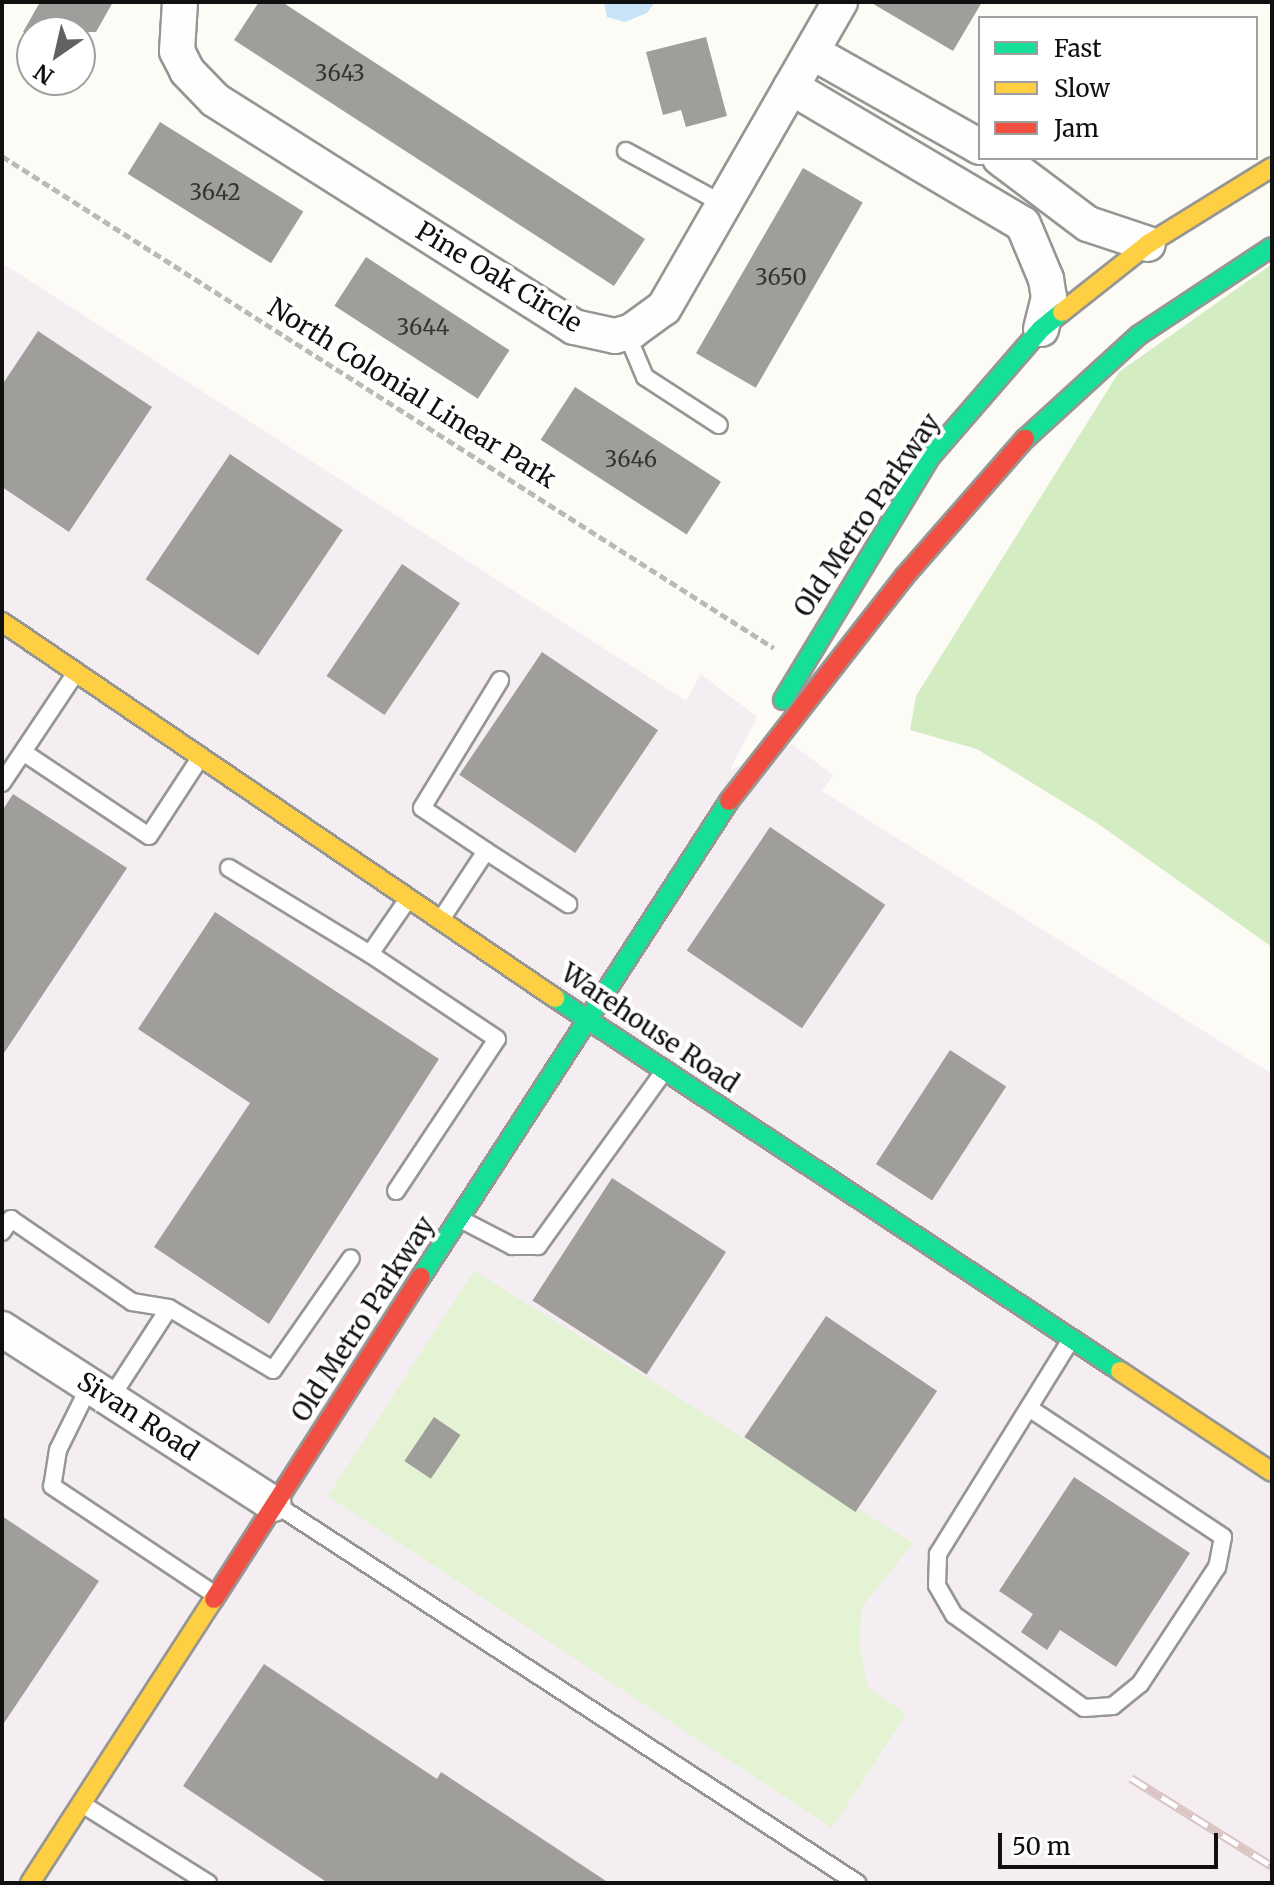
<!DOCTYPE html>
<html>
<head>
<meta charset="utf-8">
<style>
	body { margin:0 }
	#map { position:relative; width:1274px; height:1885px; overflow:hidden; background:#fcfbf5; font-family:Merriweather,serif }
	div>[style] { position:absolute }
	.industrial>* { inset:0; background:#f4eef2 }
	.green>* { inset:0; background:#e3f3d3 }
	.forest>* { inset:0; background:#d3ecc1 }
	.water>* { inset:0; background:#c9e4f8 }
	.building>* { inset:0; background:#a09e9a; transform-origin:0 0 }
	.path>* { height:5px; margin-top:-2.5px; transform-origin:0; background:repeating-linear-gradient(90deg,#b9b9b8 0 8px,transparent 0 12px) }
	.roads { filter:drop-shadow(2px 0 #969693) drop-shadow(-2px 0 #969693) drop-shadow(0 2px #969693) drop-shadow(0 -2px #969693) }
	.lane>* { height:16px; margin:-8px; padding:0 8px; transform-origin:8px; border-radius:8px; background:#fffefe }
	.street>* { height:34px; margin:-17px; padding:0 17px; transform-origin:17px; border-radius:17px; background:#fffefe }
	.fast>* { height:18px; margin:-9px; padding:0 9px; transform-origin:9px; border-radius:9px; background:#16e098 }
	.slow>* { height:18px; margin:-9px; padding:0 9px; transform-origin:9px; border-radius:9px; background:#ffcf43 }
	.jam>* { height:18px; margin:-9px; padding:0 9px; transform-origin:9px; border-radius:9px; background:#f24e42 }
	.rail>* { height:9px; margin-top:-4.5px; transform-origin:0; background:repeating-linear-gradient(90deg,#fff 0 18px,#dac5c4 0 36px); box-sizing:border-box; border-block:2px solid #dac5c4 }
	span { translate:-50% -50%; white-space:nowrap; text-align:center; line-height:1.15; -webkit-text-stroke:8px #fff; paint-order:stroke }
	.number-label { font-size:22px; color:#343432 }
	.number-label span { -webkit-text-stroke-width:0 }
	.street-label { font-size:26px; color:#101010 }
	.frame { position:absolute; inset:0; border:4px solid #101010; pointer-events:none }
	.legend { position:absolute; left:978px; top:16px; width:280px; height:144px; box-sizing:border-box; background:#fff; border:2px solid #9f9f9f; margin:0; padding:10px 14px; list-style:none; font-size:24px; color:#101010 }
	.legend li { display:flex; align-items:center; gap:16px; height:40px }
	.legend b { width:40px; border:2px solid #9f9f9f }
	.north { position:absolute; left:16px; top:16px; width:80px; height:80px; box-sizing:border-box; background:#fff; border:2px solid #9f9f9f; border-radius:50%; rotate:214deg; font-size:22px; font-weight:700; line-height:32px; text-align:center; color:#101010 }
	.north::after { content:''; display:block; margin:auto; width:28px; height:36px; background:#636260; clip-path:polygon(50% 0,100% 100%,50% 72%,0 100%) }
	.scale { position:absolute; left:998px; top:1833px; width:220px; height:36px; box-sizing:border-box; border:4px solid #101010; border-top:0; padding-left:10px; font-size:24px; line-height:28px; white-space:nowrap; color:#101010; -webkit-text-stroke:6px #fff; paint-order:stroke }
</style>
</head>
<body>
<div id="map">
	<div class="industrial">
		<i style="clip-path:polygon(2px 263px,686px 701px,701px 674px,757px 717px,730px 770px,792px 744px,833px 775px,822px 791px,1272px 1074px,1272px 1883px,2px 1883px)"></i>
	</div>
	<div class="green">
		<i style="clip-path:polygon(474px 1271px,913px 1543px,861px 1608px,860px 1648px,868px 1688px,906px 1714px,832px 1828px,328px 1496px)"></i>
	</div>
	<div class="forest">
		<i style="clip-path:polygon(1272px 264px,1272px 947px,1097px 823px,977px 749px,910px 730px,916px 696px,1119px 372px)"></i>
	</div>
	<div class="water">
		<i style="clip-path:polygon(604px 2px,655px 2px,647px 13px,625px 22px,607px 17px)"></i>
	</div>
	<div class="building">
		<i style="clip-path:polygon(40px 2px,113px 2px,96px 32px,23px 32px)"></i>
		<i style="clip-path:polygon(259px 2px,282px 2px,645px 239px,614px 286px,234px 40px)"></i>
		<i style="clip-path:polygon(870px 2px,982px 2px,953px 51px)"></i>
		<i style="clip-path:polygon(706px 37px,727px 116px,686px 127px,681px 110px,663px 115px,646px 52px)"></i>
		<i style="left:160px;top:122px;width:169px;height:61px;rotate:32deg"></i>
		<i style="left:803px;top:168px;width:69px;height:214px;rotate:30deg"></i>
		<i style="left:366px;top:257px;width:171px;height:58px;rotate:33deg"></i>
		<i style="clip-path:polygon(38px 331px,152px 407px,69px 532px,2px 487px,2px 385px)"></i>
		<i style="left:575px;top:387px;width:174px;height:63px;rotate:33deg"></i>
		<i style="left:230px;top:454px;width:136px;height:151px;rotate:34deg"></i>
		<i style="left:402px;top:564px;width:70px;height:135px;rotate:34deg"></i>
		<i style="left:542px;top:652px;width:140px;height:148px;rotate:34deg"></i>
		<i style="clip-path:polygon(13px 794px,127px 868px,2px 1056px,2px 811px)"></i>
		<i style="left:770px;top:827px;width:139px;height:149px;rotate:34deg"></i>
		<i style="clip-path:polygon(215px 912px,439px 1059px,269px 1324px,154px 1247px,250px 1103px,138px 1029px)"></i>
		<i style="left:950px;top:1050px;width:67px;height:136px;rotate:33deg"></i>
		<i style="left:612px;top:1178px;width:136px;height:146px;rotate:33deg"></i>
		<i style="left:826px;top:1316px;width:134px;height:146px;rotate:34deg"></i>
		<i style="left:434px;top:1417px;width:32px;height:53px;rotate:34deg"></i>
		<i style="clip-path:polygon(1074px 1477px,1190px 1553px,1116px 1667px,1060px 1630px,1047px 1650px,1021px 1632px,1033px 1614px,999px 1591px)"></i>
		<i style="clip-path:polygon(2px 1516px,99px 1581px,2px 1726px)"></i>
		<i style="clip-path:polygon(264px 1664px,437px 1779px,441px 1772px,609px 1883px,328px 1883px,183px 1786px)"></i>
	</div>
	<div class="path">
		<i style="left:2px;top:156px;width:915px;rotate:32.51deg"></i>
	</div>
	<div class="roads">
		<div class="lane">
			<i style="left:626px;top:151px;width:113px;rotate:28.6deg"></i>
			<i style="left:626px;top:332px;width:49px;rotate:67.1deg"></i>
			<i style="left:645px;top:377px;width:88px;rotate:33deg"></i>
			<i style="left:23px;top:752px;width:151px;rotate:33.7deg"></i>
			<i style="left:149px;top:836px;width:93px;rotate:-56.8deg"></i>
			<i style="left:2px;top:783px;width:131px;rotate:-56.2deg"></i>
			<i style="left:486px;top:851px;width:77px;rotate:-146.1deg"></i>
			<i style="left:422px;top:808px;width:150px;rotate:-58.6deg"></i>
			<i style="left:229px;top:868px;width:165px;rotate:31.4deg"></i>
			<i style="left:442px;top:918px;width:80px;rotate:-56.7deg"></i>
			<i style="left:486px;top:851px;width:98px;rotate:32.9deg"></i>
			<i style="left:396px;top:1191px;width:182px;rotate:-56.4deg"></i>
			<i style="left:497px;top:1039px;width:153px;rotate:-146.2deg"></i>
			<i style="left:370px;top:954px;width:67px;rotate:-55.4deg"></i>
			<i style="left:460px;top:1219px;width:59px;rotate:27.4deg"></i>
			<i style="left:512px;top:1246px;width:26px"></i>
			<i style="left:538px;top:1246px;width:216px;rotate:-54.2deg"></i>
			<i style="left:2px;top:1232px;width:16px;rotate:-55deg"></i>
			<i style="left:11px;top:1219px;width:147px;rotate:34.4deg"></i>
			<i style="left:132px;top:1302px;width:37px;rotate:9deg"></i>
			<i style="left:90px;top:1385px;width:72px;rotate:116.2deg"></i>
			<i style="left:58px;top:1450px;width:36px;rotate:99deg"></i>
			<i style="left:52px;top:1486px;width:195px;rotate:33.7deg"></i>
			<i style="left:110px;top:1399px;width:108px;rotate:-57deg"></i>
			<i style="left:169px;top:1308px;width:121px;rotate:30.8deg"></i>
			<i style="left:273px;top:1370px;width:136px;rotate:-55.1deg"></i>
			<i style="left:1029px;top:1408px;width:233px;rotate:33.6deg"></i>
			<i style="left:1223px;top:1537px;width:31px;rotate:101deg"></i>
			<i style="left:1217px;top:1567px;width:140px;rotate:123.3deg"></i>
			<i style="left:1140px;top:1684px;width:35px;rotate:141deg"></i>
			<i style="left:1113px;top:1706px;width:29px;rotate:176deg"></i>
			<i style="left:1084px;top:1708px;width:160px;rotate:-144.4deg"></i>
			<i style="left:954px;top:1615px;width:34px;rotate:-120deg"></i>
			<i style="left:937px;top:1585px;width:31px;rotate:-88deg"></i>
			<i style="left:938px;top:1554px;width:251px;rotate:-58.2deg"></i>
			<i style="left:275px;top:1504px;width:695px;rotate:33.07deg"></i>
			<i style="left:82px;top:1804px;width:149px;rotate:32.1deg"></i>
		</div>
		<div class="street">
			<i style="left:180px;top:2px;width:49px;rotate:93.5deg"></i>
			<i style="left:177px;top:51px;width:22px;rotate:63deg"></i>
			<i style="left:187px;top:71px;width:40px;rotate:46deg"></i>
			<i style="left:215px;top:100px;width:425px;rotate:32.3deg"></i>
			<i style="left:574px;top:327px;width:42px;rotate:12.4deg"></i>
			<i style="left:615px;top:336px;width:18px;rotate:-16deg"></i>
			<i style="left:632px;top:331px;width:39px;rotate:-36deg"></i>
			<i style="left:664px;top:308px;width:353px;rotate:-60.1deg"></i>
			<i style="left:812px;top:52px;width:193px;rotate:29.5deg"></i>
			<i style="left:791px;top:87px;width:269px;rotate:30.6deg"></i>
			<i style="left:1023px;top:224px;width:60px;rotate:67.3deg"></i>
			<i style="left:1046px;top:279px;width:18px;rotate:81deg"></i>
			<i style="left:1049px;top:297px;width:33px;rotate:104deg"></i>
			<i style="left:1000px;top:158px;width:110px;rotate:36.9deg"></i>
			<i style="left:1088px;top:224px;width:63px;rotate:18.4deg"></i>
			<i style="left:2px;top:1329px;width:323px;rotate:32.8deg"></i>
		</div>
		<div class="fast">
			<i style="left:1025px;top:439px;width:154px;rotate:-42.4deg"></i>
			<i style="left:1139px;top:335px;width:159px;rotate:-33.5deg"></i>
			<i style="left:783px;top:700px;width:285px;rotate:-58.8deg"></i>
			<i style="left:931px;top:456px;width:168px;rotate:-49.1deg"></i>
			<i style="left:1041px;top:329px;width:27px;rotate:-39deg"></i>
			<i style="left:555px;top:998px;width:677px;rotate:33.43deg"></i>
			<i style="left:421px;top:1277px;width:567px;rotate:-57.09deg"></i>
		</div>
		<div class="slow">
			<i style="left:1062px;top:312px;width:110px;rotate:-38.3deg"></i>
			<i style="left:1148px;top:244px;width:146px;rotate:-31.8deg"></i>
			<i style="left:2px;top:622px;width:669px;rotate:34.21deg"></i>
			<i style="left:1120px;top:1371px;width:182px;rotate:33.6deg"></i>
			<i style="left:30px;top:1883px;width:338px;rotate:-57.1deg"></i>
		</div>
		<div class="jam">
			<i style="left:729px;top:801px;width:284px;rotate:-52deg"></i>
			<i style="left:904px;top:577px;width:184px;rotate:-48.8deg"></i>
			<i style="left:214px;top:1599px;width:383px;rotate:-57.3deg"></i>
		</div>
	</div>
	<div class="rail">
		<i style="left:1131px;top:1778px;width:166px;rotate:32deg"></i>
	</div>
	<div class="number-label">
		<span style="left:340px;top:74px">3643</span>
		<span style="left:215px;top:193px">3642</span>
		<span style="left:781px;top:278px">3650</span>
		<span style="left:423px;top:328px">3644</span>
		<span style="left:631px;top:460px">3646</span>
	</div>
	<div class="street-label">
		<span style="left:499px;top:277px;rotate:31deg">Pine Oak Circle</span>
		<span style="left:412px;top:393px;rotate:32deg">North Colonial Linear Park</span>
		<span style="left:867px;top:515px;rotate:-56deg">Old Metro Parkway</span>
		<span style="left:650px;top:1028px;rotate:34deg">Warehouse Road</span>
		<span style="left:363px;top:1319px;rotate:-57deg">Old Metro Parkway</span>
		<span style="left:138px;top:1416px;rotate:33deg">Sivan Road</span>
	</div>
	<div class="frame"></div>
	<ul class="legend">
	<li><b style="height:10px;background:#16e098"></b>Fast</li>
	<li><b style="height:10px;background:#ffcf43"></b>Slow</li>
	<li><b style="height:10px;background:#f24e42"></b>Jam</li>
	</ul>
	<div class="north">N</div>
	<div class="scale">50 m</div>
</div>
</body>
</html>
